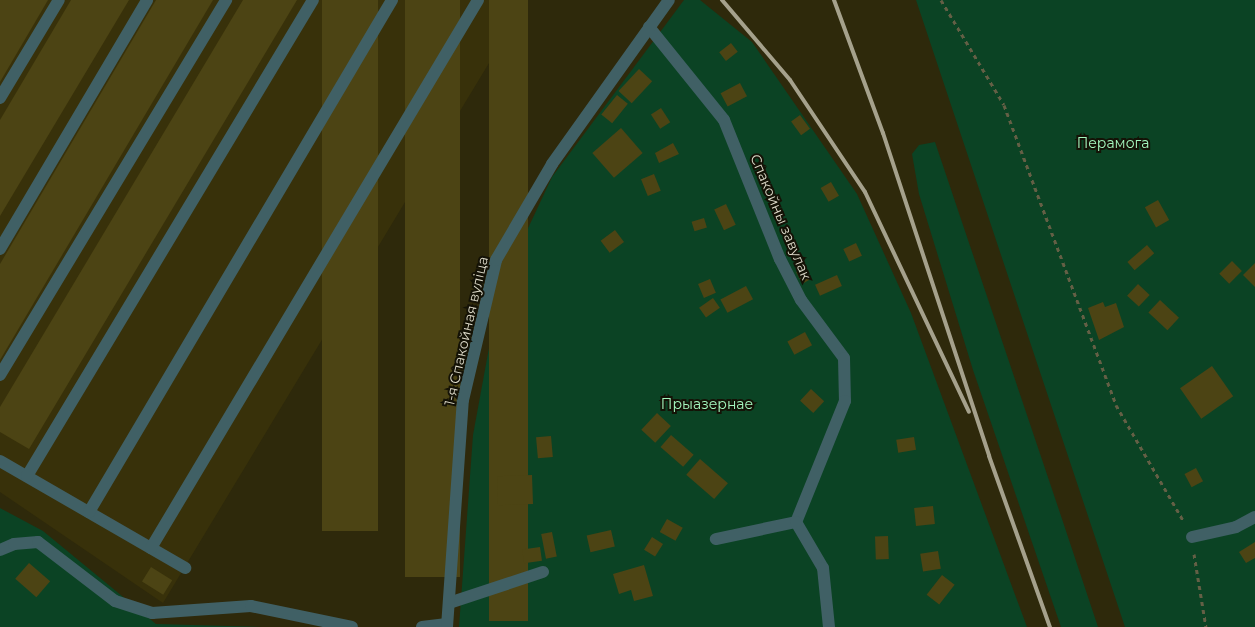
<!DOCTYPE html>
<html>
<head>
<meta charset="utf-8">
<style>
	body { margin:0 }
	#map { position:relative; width:1255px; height:627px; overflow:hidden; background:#2e290b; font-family:Montserrat,sans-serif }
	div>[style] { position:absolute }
	.built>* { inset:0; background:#38310a }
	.green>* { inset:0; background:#0b4324 }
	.building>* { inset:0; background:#4c4414; transform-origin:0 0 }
	.path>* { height:3px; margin-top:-1.5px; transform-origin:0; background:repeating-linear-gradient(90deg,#645f45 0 4px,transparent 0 8px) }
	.service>* { height:12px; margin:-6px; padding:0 6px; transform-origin:6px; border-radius:6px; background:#406065 }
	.minor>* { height:12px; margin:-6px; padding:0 6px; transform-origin:6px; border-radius:6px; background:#406065 }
	.rail>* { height:4px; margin:-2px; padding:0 2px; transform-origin:2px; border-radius:2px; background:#a5a18c }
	span { translate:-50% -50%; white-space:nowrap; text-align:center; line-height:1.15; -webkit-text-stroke:4px #141206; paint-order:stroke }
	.park-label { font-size:14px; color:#a4f8bf }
	.street-label { font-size:14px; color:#dedbca }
</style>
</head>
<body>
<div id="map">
	<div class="built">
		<i style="clip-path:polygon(0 0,527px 0,163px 603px,0 492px)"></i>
	</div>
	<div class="green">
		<i style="clip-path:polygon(684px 0,700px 0,752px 42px,857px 194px,911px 313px,1027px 627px,459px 627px,473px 435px,500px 288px,552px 177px)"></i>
		<i style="clip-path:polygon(916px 0,1255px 0,1255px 627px,1125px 627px)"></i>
		<i style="clip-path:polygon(935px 142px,1059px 510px,1098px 627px,1061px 627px,973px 370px,919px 194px,912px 154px,919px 145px)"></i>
		<i style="clip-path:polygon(0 508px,43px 531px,156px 624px,263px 627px,0 627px)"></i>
	</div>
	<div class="building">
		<i style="clip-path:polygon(0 0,48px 0,0 82px)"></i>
		<i style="clip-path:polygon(71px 0,129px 0,0 216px,0 120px)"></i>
		<i style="clip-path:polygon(156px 0,213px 0,0 360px,0 264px)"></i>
		<i style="clip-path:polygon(243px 0,297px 0,29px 449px,0 432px,0 407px)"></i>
		<i style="left:322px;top:0;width:56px;height:531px"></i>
		<i style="left:405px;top:0;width:55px;height:577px"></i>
		<i style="left:489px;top:0;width:39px;height:621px"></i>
		<i style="left:731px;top:43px;width:11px;height:15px;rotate:52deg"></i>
		<i style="left:639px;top:69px;width:18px;height:30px;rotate:43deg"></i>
		<i style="left:740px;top:83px;width:15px;height:22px;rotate:62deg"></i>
		<i style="left:617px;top:95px;width:14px;height:25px;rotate:39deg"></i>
		<i style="left:661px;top:108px;width:17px;height:12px;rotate:57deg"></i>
		<i style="left:800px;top:115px;width:17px;height:11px;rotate:54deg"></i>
		<i style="left:621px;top:128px;width:33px;height:38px;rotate:49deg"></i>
		<i style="clip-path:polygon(673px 143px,679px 154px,659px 163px,655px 153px)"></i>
		<i style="left:654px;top:174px;width:18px;height:14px;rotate:68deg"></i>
		<i style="left:831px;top:182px;width:16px;height:12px;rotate:60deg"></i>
		<i style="left:1158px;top:200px;width:23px;height:15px;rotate:61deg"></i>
		<i style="left:726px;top:204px;width:23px;height:13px;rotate:65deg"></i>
		<i style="left:704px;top:218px;width:10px;height:13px;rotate:73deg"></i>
		<i style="left:615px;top:230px;width:15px;height:18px;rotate:53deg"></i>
		<i style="left:856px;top:243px;width:14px;height:14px;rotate:65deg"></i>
		<i style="left:1147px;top:245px;width:11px;height:26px;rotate:49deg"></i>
		<i style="left:1232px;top:261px;width:14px;height:18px;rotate:45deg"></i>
		<i style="clip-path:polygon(1255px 263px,1255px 287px,1243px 275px)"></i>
		<i style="left:804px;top:268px;width:13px;height:9px;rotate:61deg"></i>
		<i style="left:837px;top:275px;width:12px;height:24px;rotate:66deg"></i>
		<i style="left:710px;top:279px;width:15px;height:13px;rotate:67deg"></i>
		<i style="left:1138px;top:284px;width:16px;height:16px;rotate:43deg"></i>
		<i style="left:746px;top:286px;width:15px;height:29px;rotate:62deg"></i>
		<i style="left:713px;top:298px;width:12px;height:17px;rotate:55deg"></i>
		<i style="left:1160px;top:300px;width:26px;height:17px;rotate:43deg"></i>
		<i style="clip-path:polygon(1103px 302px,1105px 307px,1116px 303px,1124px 327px,1099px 340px,1088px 308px)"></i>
		<i style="left:805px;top:332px;width:15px;height:20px;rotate:62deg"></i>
		<i style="left:1212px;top:366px;width:37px;height:39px;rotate:55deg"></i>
		<i style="left:811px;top:389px;width:18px;height:16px;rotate:43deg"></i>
		<i style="left:657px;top:413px;width:19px;height:23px;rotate:43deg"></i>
		<i style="left:671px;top:435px;width:30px;height:16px;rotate:41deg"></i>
		<i style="left:551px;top:436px;width:21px;height:15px;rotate:85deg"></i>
		<i style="left:914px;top:437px;width:13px;height:18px;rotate:81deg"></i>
		<i style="left:700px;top:459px;width:37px;height:21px;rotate:41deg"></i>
		<i style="left:1196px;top:468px;width:15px;height:13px;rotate:62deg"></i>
		<i style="left:532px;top:475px;width:29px;height:35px;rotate:88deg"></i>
		<i style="left:933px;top:506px;width:18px;height:19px;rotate:84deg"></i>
		<i style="left:667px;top:519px;width:18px;height:15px;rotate:29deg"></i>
		<i style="left:611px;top:530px;width:17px;height:25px;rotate:77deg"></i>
		<i style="left:552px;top:532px;width:25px;height:11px;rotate:79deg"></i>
		<i style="left:888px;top:536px;width:23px;height:13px;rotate:88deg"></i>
		<i style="left:652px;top:537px;width:13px;height:15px;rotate:32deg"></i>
		<i style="clip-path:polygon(1255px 542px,1255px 558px,1246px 563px,1239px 552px)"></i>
		<i style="left:540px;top:547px;width:14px;height:18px;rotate:82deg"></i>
		<i style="left:938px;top:551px;width:18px;height:18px;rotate:81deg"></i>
		<i style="left:29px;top:563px;width:28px;height:21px;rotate:41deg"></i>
		<i style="clip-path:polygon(644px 565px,653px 596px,634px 601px,631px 590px,619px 594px,613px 574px)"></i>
		<i style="left:151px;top:567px;width:25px;height:17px;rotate:32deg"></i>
		<i style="left:942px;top:575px;width:16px;height:25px;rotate:38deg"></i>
	</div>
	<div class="path">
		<i style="left:941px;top:0;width:122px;rotate:59deg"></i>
		<i style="left:1004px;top:105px;width:320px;rotate:69.5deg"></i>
		<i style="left:1116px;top:405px;width:135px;rotate:59.8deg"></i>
		<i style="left:1194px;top:554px;width:74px;rotate:80.7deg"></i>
	</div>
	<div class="service">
		<i style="left:649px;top:27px;width:119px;rotate:51.1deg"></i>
		<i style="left:724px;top:120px;width:150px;rotate:68.1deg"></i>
		<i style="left:780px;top:259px;width:46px;rotate:62.9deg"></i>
		<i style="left:801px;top:300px;width:72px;rotate:53.4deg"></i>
		<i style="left:844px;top:358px;width:43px;rotate:88.7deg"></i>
		<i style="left:845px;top:401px;width:131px;rotate:112deg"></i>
		<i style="left:796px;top:522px;width:82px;rotate:168deg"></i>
		<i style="left:0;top:98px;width:114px;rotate:-59deg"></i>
		<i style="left:0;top:249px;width:289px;rotate:-59.4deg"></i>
		<i style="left:0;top:375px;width:438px;rotate:-58.9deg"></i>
		<i style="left:0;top:461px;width:214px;rotate:30deg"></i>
		<i style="left:27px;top:476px;width:555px;rotate:-59deg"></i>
		<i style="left:89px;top:512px;width:595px;rotate:-59.38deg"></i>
		<i style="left:796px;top:522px;width:53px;rotate:59.6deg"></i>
		<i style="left:823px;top:568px;width:59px;rotate:84.2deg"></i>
		<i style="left:1192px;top:537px;width:45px;rotate:-12.8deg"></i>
		<i style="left:1236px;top:527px;width:21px;rotate:-28deg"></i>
		<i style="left:151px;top:548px;width:638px;rotate:-59.17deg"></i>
		<i style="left:0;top:550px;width:15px;rotate:-23deg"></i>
		<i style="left:14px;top:544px;width:24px;rotate:-5deg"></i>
		<i style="left:38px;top:542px;width:97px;rotate:37.5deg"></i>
		<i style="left:115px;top:601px;width:39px;rotate:18deg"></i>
		<i style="left:152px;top:613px;width:99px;rotate:-4deg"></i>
		<i style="left:251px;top:606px;width:103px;rotate:11.7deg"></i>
		<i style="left:449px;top:603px;width:99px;rotate:-18.3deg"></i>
		<i style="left:422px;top:627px;width:25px;rotate:-7deg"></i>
	</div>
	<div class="minor">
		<i style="left:447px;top:627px;width:228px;rotate:-86deg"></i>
		<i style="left:463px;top:400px;width:144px;rotate:-76.7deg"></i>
		<i style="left:496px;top:260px;width:111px;rotate:-59.7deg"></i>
		<i style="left:552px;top:164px;width:201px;rotate:-54.5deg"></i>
	</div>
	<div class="rail">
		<i style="left:722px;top:0;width:105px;rotate:49.6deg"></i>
		<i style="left:790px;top:80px;width:135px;rotate:56.2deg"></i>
		<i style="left:865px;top:192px;width:243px;rotate:64.7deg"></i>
		<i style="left:834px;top:0;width:142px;rotate:69.8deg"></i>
		<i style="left:883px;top:133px;width:340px;rotate:71.8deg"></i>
		<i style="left:989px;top:456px;width:182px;rotate:70.4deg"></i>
	</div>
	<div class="park-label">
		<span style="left:1113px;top:143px">Перамога</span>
		<span style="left:707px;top:404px">Прыазернае</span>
	</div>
	<div class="street-label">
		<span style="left:781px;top:217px;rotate:67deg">Спакойны завулак</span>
		<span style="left:466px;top:331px;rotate:-77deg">1-я Спакойная вуліца</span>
	</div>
</div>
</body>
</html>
